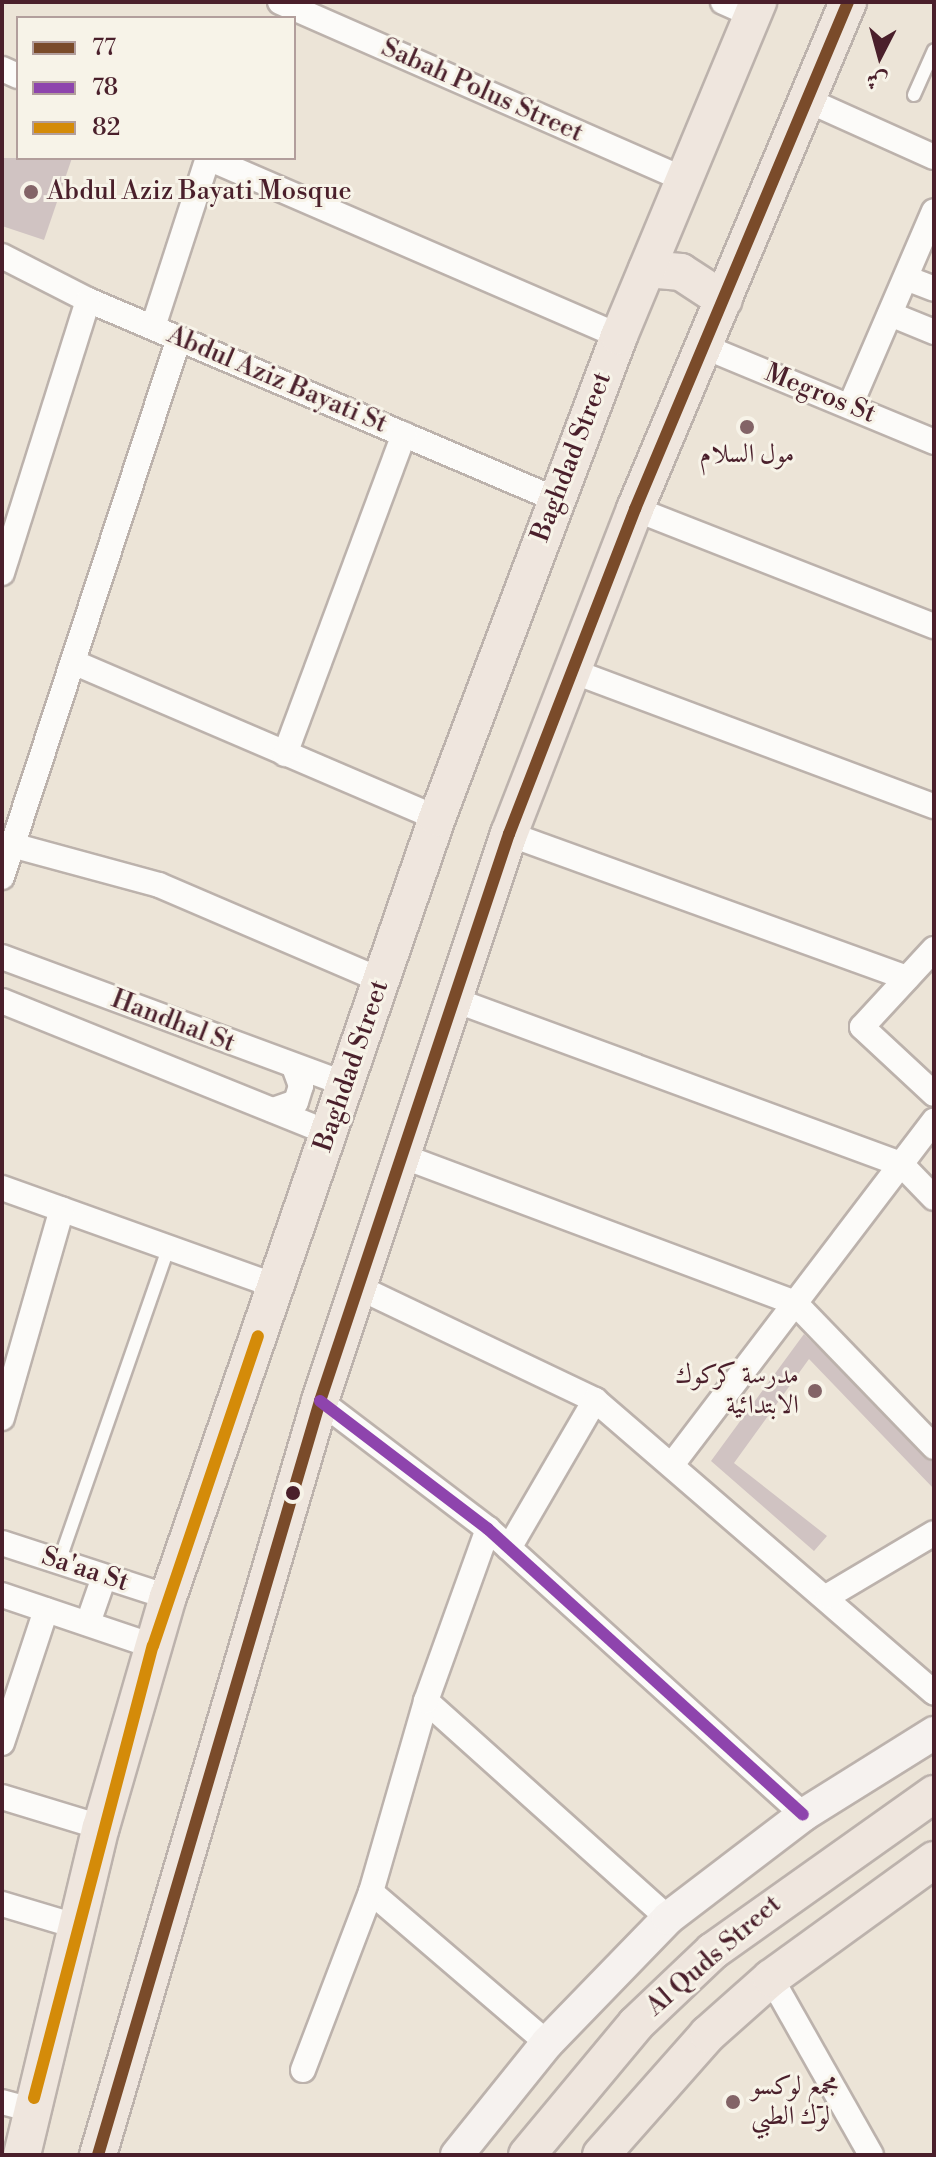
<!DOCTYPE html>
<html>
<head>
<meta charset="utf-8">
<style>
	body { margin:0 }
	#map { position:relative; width:936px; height:2157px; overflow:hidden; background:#ece4d7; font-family:"Libre Bodoni",Amiri,serif }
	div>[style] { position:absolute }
	.building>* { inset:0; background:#d0c3c2 }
	.roads { filter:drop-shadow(2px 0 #bcb2ac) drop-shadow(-2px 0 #bcb2ac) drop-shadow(0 2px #bcb2ac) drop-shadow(0 -2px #bcb2ac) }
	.lane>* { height:12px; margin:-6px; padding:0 6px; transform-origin:6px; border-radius:6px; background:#fcfbf9 }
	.street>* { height:24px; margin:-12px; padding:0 12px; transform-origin:12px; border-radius:12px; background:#fcfbf9 }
	.secondary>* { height:32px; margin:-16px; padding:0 16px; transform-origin:16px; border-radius:16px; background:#f6f2ef }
	.primary>* { height:36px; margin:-18px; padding:0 18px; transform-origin:18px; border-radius:18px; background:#efe6de }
	.bus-1>* { height:12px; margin:-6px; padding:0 6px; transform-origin:6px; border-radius:6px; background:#7a4b2a }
	.bus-2>* { height:12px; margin:-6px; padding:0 6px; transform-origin:6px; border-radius:6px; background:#8e44ad }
	.bus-3>* { height:12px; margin:-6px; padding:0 6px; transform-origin:6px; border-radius:6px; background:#d48b09 }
	.dots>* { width:22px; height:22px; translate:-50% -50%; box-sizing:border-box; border:4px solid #f7f3e8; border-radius:50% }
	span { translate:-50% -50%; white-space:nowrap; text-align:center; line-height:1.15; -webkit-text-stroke:6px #f7f3e8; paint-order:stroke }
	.street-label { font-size:26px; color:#4a1f2b }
	.poi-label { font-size:26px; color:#4a1f2b }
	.left { translate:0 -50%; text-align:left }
	.right { translate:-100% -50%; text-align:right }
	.frame { position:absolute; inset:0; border:4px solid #4a1f2b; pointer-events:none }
	.legend { position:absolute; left:16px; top:16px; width:280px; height:144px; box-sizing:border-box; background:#f7f3e8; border:2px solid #b29e9c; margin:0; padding:10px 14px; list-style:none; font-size:24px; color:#4a1f2b }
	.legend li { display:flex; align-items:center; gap:16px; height:40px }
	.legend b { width:40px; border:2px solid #b29e9c }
	.north { position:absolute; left:840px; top:16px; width:80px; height:80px; -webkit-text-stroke:6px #f7f3e8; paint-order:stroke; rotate:186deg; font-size:22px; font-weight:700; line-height:32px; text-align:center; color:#4a1f2b }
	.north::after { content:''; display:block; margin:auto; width:28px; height:36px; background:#4a1f2b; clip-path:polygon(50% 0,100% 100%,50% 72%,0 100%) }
</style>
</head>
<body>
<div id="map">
	<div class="building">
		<i style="clip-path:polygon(2px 158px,72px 158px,44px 240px,2px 226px)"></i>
		<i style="clip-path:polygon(804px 1334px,934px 1462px,934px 1489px,809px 1359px,734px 1463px,827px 1536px,814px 1551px,711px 1461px)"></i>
	</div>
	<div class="roads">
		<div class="lane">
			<i style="left:914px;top:95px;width:49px;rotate:-66deg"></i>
			<i style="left:59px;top:1562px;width:334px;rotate:-70.8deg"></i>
		</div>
		<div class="street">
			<i style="left:280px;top:2px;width:441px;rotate:23.7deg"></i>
			<i style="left:723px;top:2px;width:32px;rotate:24deg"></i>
			<i style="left:2px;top:69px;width:17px;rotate:24deg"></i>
			<i style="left:807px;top:100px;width:139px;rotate:24.2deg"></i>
			<i style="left:208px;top:158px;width:448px;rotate:23.4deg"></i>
			<i style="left:2px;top:256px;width:97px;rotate:27.1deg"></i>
			<i style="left:88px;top:300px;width:508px;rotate:23.08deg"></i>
			<i style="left:906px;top:278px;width:30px;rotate:21deg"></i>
			<i style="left:890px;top:314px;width:48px;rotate:22.2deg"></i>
			<i style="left:153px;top:327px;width:178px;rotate:-72deg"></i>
			<i style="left:705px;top:347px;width:248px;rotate:22.5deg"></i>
			<i style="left:850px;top:406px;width:212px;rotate:-66.7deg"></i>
			<i style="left:635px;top:509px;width:321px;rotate:21.4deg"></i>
			<i style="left:2px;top:573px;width:286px;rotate:-72.5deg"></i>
			<i style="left:73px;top:662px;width:396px;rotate:23.2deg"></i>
			<i style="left:572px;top:671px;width:386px;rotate:20.5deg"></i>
			<i style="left:285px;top:754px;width:341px;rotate:-69.6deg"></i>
			<i style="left:509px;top:834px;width:423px;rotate:19.9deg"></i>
			<i style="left:12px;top:845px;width:152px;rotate:15.2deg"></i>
			<i style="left:159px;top:885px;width:241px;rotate:23.2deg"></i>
			<i style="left:2px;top:877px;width:567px;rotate:-71.82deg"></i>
			<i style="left:934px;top:949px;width:106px;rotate:132.7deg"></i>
			<i style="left:862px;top:1027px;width:98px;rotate:42.9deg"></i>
			<i style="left:2px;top:957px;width:366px;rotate:20.3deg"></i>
			<i style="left:452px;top:999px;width:478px;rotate:20.2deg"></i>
			<i style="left:901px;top:1164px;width:47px;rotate:45.9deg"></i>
			<i style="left:2px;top:1001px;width:353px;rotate:22deg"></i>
			<i style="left:273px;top:1110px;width:24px;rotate:-19deg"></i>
			<i style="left:296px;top:1102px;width:17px;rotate:-73deg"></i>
			<i style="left:301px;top:1086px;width:20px;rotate:-110deg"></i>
			<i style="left:402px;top:1156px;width:420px;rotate:20.5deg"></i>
			<i style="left:795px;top:1303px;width:200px;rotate:46deg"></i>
			<i style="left:2px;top:1188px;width:290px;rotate:19.7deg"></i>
			<i style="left:358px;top:1287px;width:263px;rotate:25.5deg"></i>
			<i style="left:595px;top:1400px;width:448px;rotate:40.8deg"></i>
			<i style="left:320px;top:1401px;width:211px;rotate:37.3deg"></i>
			<i style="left:488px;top:1529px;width:425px;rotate:42.2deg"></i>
			<i style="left:2px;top:1418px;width:217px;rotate:-74deg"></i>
			<i style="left:674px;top:1462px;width:429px;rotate:-52.7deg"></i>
			<i style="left:2px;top:1543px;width:175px;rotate:18deg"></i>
			<i style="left:509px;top:1548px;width:171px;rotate:-59.8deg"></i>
			<i style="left:2px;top:1595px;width:159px;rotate:18.7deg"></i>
			<i style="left:828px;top:1596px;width:123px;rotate:-30.7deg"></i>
			<i style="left:88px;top:1623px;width:49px;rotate:-70.8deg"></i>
			<i style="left:426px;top:1701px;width:325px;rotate:41.9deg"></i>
			<i style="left:2px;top:1743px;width:140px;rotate:-71.7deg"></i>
			<i style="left:2px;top:1797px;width:103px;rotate:16.9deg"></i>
			<i style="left:371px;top:1892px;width:232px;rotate:40.6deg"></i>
			<i style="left:2px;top:1904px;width:77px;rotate:16.6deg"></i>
			<i style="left:771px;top:1978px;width:203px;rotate:60.5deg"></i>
			<i style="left:303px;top:2070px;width:191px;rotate:-69.1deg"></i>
			<i style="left:371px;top:1892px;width:199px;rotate:-73.9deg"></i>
			<i style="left:426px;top:1701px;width:183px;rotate:-70.2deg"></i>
			<i style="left:2px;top:2102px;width:30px;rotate:15deg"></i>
		</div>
		<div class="secondary">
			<i style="left:457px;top:2155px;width:144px;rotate:-51.2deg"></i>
			<i style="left:547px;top:2043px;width:174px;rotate:-45.9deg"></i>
			<i style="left:668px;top:1918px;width:170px;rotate:-37.3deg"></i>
			<i style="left:803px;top:1815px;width:155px;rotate:-32deg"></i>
		</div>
		<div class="primary">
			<i style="left:647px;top:269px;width:34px;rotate:5deg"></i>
			<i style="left:681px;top:272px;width:51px;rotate:33.1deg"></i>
			<i style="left:22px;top:2155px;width:337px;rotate:-76.5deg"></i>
			<i style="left:101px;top:1827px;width:240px;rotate:-73.8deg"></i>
			<i style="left:168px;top:1597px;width:824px;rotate:-70.95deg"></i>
			<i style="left:437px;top:818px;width:515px;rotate:-69.31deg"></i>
			<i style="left:619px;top:336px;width:362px;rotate:-67.4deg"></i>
			<i style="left:98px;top:2155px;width:786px;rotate:-73.59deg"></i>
			<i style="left:320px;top:1401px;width:598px;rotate:-71.57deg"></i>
			<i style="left:509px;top:834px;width:349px;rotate:-68.8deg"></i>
			<i style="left:635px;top:509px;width:550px;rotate:-67.21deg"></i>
			<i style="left:527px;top:2155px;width:170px;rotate:-50.2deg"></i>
			<i style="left:636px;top:2024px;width:106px;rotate:-43.5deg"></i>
			<i style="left:713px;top:1951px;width:271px;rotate:-35.4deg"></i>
			<i style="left:601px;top:2155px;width:162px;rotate:-48.5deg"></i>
			<i style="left:708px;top:2034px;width:84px;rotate:-41.6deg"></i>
			<i style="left:771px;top:1978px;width:201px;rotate:-35.9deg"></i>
		</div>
	</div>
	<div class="bus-1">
		<i style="left:98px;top:2155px;width:786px;rotate:-73.59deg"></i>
		<i style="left:320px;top:1401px;width:598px;rotate:-71.57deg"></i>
		<i style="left:509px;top:834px;width:349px;rotate:-68.8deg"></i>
		<i style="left:635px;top:509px;width:550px;rotate:-67.21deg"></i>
	</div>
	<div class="bus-2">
		<i style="left:320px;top:1401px;width:211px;rotate:37.3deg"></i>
		<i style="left:488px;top:1529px;width:425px;rotate:42.2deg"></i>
	</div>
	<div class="bus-3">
		<i style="left:34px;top:2098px;width:467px;rotate:-75.3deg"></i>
		<i style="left:153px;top:1646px;width:327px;rotate:-71.3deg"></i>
	</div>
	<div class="dots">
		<i style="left:31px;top:192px;background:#836467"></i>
		<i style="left:747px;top:427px;background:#836467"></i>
		<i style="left:815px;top:1391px;background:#836467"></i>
		<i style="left:293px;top:1493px;background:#4a1f2b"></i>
		<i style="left:733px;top:2102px;background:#836467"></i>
	</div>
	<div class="street-label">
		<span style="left:482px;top:91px;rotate:24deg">Sabah Polus Street</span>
		<span style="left:277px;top:380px;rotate:23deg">Abdul Aziz Bayati St</span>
		<span style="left:820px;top:394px;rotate:22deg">Megros St</span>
		<span style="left:572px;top:457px;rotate:-69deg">Baghdad Street</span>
		<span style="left:173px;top:1022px;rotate:21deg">Handhal St</span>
		<span style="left:352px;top:1066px;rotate:-71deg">Baghdad Street</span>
		<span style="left:85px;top:1570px;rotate:18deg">Sa'aa St</span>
		<span style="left:714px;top:1956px;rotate:-41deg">Al Quds Street</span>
	</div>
	<div class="poi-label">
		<span class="left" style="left:47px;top:192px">Abdul Aziz Bayati Mosque</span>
		<span style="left:747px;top:455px">مول السلام</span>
		<span class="right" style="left:799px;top:1391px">مدرسة كركوك<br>الابتدائية</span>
		<span class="left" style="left:751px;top:2102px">مجمع لوكسو<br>لوك الطبي</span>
	</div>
	<div class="frame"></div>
	<ul class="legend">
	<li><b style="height:10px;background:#7a4b2a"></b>77</li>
	<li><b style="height:10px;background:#8e44ad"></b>78</li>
	<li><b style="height:10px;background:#d48b09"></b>82</li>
	</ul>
	<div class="north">ش</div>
</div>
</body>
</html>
